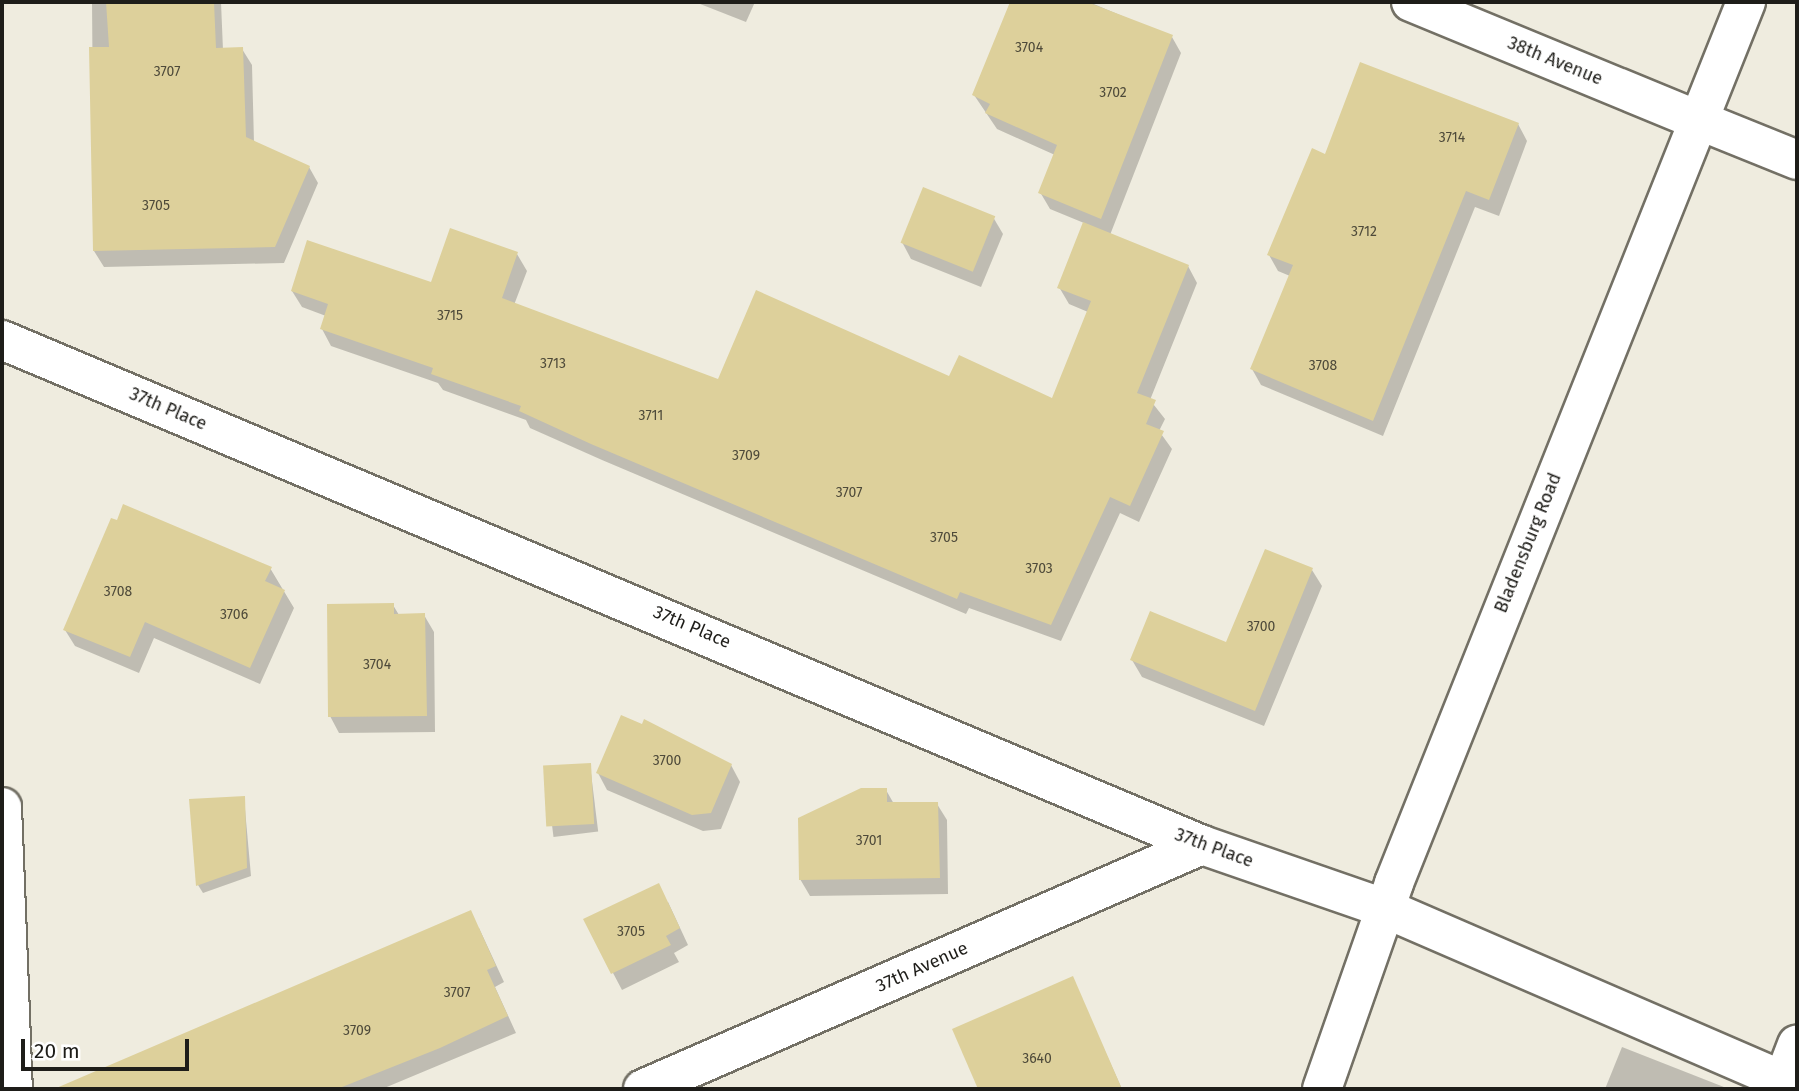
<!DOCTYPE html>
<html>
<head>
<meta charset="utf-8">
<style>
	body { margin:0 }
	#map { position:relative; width:1799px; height:1091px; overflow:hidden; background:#efecdf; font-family:"Fira Sans",sans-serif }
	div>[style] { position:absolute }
	.shadow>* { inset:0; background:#0003; transform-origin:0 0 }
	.building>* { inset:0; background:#ddd09b; transform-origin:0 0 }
	.roads { filter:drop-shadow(2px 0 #737065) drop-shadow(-2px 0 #737065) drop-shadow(0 2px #737065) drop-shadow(0 -2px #737065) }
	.minor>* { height:38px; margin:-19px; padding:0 19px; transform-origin:19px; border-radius:19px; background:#fff }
	.major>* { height:38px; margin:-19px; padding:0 19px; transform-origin:19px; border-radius:19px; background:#fff }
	span { translate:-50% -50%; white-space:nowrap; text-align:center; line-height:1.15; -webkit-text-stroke:5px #fff; paint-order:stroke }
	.number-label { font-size:14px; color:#4e4a3a }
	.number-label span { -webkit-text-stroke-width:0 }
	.street-label { font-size:18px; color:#1e1d19 }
	.frame { position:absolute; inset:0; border:4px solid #1e1d19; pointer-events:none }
	.scale { position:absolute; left:21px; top:1039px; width:168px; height:32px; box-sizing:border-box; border:4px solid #1e1d19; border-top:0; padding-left:9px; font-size:21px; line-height:24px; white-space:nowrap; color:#1e1d19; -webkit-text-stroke:5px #fff; paint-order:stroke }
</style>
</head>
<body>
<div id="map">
	<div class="shadow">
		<i style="clip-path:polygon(92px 2px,221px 2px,223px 50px,242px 49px,252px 65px,254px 143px,309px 167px,318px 183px,284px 263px,104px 267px,94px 251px)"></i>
		<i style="clip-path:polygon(695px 2px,755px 2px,746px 22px)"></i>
		<i style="clip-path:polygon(1012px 2px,1089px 2px,1172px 37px,1181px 53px,1110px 235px,1188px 266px,1197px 283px,1150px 400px,1165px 419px,1159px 431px,1172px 449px,1139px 522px,1120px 513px,1061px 641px,969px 608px,966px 614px,602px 460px,530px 428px,526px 420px,443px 390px,438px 383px,331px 346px,322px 329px,326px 316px,302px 307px,292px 291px,432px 285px,517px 254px,527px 271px,514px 305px,719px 381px,950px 379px,1052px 400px,1088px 312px,1069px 304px,1059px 287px,1084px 223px,1050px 209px,1040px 192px,1055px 155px,997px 129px,974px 95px)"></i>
		<i style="clip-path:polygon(1518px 124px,1527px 141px,1499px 216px,1475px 207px,1383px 436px,1261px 385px,1252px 369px,1290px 276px,1278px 271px,1269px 255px,1326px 156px)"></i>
		<i style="clip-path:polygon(993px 217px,1003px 234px,981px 287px,911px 259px,902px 242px)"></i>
		<i style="clip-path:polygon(270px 568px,294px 608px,260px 684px,154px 638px,139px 673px,75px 646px,65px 630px)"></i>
		<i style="clip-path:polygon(1312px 570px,1322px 586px,1264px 726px,1142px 677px,1132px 660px,1227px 645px)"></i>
		<i style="clip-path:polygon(393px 605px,399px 615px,424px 615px,434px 632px,435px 732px,339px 733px,330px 716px)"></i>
		<i style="left:590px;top:765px;width:67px;height:45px;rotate:83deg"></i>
		<i style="clip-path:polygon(731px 765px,740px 782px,721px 829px,703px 831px,607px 790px,598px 773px)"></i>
		<i style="clip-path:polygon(886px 790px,894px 804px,937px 804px,947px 820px,948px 894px,810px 896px,800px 879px)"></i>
		<i style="clip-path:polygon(244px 798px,251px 876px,203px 893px,198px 885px)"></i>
		<i style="clip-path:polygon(668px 902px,688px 945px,674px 953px,679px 962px,622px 990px,585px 920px)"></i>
		<i style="clip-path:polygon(479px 928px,504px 982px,495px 987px,516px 1033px,382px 1089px,119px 1089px,110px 1067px)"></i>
		<i style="clip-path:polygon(1072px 978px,1122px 1089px,980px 1089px,954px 1030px)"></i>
		<i style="clip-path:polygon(1622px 1047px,1729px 1089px,1605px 1089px)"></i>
	</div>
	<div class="building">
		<i style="clip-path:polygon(106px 2px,214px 2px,216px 48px,243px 47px,246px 137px,310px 166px,275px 247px,93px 251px,89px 47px,109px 47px)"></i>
		<i style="clip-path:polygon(1010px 2px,1087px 2px,1173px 35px,1101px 219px,1038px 193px,1057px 145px,985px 113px,990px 104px,972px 95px)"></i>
		<i style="clip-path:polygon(1360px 62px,1519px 123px,1489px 200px,1466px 191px,1373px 421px,1250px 369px,1293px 265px,1267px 255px,1312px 148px,1325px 154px)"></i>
		<i style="left:923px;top:187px;width:78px;height:60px;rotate:22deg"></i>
		<i style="clip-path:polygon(1083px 222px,1189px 265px,1137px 393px,1156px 400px,1146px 424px,1164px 431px,1130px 506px,1110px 497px,1051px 625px,960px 592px,957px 599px,591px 444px,519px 411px,521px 406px,431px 374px,433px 368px,320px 329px,328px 304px,291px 291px,307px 240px,431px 282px,450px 228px,518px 252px,502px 298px,718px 379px,756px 290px,949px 376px,959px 355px,1052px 398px,1091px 301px,1057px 288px)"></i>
		<i style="clip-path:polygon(123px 504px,272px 567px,265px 581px,285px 590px,250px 668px,145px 622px,130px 657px,63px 630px,111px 518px,117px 520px)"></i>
		<i style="clip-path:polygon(1265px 549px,1313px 568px,1255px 711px,1130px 660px,1150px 611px,1226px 642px)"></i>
		<i style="clip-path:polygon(394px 603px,394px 614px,425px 613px,427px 716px,328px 717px,327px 604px)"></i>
		<i style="clip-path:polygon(621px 715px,642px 724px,644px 719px,732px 764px,711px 813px,692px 815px,596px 773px)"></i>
		<i style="left:591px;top:763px;width:61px;height:48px;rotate:87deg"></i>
		<i style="clip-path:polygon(861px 788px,887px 788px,887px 802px,938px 802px,940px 878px,799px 880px,798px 818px)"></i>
		<i style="clip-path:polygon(245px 796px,247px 868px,196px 886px,189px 799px)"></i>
		<i style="clip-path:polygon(659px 883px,680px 928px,666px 936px,671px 945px,611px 974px,583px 919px)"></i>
		<i style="clip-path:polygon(471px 910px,496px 966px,487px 970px,508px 1016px,440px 1048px,337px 1089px,54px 1089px)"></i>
		<i style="clip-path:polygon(1073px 976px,1122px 1089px,978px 1089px,952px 1029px)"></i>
	</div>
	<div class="roads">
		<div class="minor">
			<i style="left:1698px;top:120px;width:107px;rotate:22deg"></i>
			<i style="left:2px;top:340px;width:1302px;rotate:22.82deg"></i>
			<i style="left:1202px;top:845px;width:193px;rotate:19.1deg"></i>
			<i style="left:1384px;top:908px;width:450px;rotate:23.4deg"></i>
			<i style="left:2px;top:807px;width:282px;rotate:87.8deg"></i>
			<i style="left:1783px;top:1081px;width:39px;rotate:-69deg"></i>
			<i style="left:643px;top:1089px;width:610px;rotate:-23.58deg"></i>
		</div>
		<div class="major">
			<i style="left:1411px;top:2px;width:310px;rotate:22.4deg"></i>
			<i style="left:1322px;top:1089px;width:218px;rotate:-70.7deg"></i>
			<i style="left:1394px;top:883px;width:949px;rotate:-68.22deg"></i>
		</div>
	</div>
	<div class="number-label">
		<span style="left:1029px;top:48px">3704</span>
		<span style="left:167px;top:72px">3707</span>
		<span style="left:1113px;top:93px">3702</span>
		<span style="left:1452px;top:138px">3714</span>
		<span style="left:156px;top:206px">3705</span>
		<span style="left:1364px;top:232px">3712</span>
		<span style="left:450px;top:316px">3715</span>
		<span style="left:553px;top:364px">3713</span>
		<span style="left:1323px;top:366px">3708</span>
		<span style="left:651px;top:416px">3711</span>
		<span style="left:746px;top:456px">3709</span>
		<span style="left:849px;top:493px">3707</span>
		<span style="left:944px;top:538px">3705</span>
		<span style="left:1039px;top:569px">3703</span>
		<span style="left:118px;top:592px">3708</span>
		<span style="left:234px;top:615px">3706</span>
		<span style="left:1261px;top:627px">3700</span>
		<span style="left:377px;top:665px">3704</span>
		<span style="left:667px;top:761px">3700</span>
		<span style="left:869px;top:841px">3701</span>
		<span style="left:631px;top:932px">3705</span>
		<span style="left:457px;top:993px">3707</span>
		<span style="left:357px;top:1031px">3709</span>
		<span style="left:1037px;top:1059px">3640</span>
	</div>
	<div class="street-label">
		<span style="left:1555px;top:61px;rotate:22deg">38th Avenue</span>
		<span style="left:168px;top:409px;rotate:23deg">37th Place</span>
		<span style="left:1528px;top:543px;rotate:-68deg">Bladensburg Road</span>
		<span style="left:692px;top:627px;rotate:23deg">37th Place</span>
		<span style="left:1214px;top:848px;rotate:20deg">37th Place</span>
		<span style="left:922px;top:967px;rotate:-24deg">37th Avenue</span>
	</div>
	<div class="frame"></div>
	<div class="scale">20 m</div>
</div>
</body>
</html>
